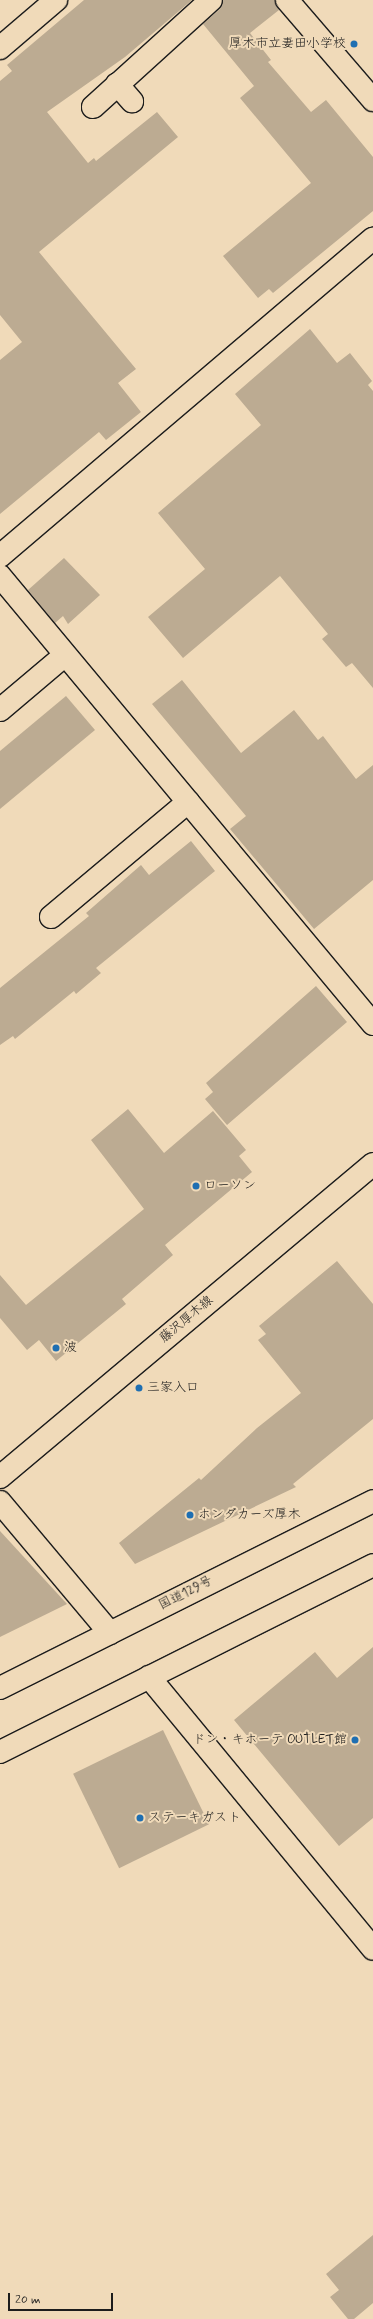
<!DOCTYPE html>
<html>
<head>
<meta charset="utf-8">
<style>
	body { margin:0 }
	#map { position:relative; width:373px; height:2319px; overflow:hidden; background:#f0dab9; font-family:Mynerve,"Klee One",sans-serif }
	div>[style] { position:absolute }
	.building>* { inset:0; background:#bcab92; transform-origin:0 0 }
	.roads { filter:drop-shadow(1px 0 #1c1c1c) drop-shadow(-1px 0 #1c1c1c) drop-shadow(0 1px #1c1c1c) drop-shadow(0 -1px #1c1c1c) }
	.minor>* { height:22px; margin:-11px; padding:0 11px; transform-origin:11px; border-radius:11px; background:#f0dab9 }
	.major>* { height:22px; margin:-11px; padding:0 11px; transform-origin:11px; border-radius:11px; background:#f0dab9 }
	.highway>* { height:22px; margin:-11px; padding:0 11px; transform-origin:11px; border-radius:11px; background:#f0dab9 }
	.dots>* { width:11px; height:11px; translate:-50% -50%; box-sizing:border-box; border:2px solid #f0dab9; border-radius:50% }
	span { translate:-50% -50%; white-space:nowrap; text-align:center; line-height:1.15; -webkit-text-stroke:4px #f0dab9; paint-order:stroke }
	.poi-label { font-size:13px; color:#1c1c1c }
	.right { translate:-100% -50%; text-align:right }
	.left { translate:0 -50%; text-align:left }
	.street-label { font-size:13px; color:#1c1c1c }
	.scale { position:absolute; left:8px; top:2293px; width:105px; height:18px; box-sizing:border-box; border:2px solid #1c1c1c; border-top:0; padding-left:5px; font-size:12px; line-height:14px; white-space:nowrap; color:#1c1c1c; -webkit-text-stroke:3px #f0dab9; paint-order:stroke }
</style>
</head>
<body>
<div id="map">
	<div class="building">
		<i style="clip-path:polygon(84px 0,192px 0,125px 57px,47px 112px,88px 163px,94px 158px,96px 161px,157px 112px,178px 137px,39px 252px,136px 369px,118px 383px,141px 412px,106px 440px,99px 432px,0 514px,0 360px,22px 342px,0 315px,0 81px,12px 71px,7px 65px)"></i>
		<i style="clip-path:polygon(223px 0,275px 0,279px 10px,250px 33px,271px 60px,268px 62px,311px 112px,326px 100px,373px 157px,373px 211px,273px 293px,269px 289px,258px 298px,223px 256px,311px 183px,240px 98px,254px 86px,203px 24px,220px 9px)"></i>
		<i style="clip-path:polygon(310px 329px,337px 363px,350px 353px,372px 381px,368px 385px,373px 391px,373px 688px,352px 663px,346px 667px,322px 639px,328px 634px,280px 576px,183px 658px,148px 617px,205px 569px,158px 513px,261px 425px,235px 394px)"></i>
		<i style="clip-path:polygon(64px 558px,100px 595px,68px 624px,63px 616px,55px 623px,28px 590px)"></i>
		<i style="clip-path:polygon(182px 680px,241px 753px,294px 710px,318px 740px,323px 736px,356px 779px,373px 765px,373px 880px,314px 929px,230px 829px,246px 816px,152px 704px)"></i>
		<i style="clip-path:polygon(66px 696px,95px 730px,0 809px,0 751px)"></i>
		<i style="clip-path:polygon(191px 841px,215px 871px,96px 968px,101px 973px,76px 994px,74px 991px,15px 1039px,13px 1036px,0 1045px,0 988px,89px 916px,86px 913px,141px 865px,149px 875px)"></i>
		<i style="clip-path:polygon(316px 986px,347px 1022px,227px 1125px,205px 1099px,213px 1092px,206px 1083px)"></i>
		<i style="clip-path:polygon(128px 1109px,164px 1153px,213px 1111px,246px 1150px,239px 1156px,252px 1172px,165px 1245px,173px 1255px,122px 1299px,126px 1304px,56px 1361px,39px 1340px,27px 1350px,0 1318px,0 1275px,26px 1305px,144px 1209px,91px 1140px)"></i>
		<i style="clip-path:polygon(337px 1261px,373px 1304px,373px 1419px,293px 1484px,296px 1487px,135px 1564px,119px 1543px,199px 1478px,201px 1480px,257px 1428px,301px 1393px,258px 1340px,266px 1334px,259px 1326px)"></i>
		<i style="clip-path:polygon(0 1531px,67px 1604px,0 1637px)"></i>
		<i style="clip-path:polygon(373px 1647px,373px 1818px,339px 1846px,234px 1720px,315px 1652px,337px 1678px)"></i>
		<i style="left:163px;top:1730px;width:105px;height:100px;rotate:64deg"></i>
		<i style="clip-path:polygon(373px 2235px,373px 2303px,354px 2319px,348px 2319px,330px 2297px,339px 2290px,326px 2274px)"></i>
	</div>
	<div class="roads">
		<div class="minor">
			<i style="left:287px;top:0;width:132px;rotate:49.3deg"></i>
			<i style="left:0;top:48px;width:74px;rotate:-40.6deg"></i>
			<i style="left:117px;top:84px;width:23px;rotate:49deg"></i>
			<i style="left:93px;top:107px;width:159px;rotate:-42.2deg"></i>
			<i style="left:0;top:556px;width:490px;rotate:-40.4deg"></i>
			<i style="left:0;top:576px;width:583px;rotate:50.22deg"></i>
			<i style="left:0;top:710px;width:85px;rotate:-40.2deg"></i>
			<i style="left:51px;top:917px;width:179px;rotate:-40deg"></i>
			<i style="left:0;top:1502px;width:171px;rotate:50deg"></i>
			<i style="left:149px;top:1677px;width:352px;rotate:50.5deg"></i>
		</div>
		<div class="major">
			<i style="left:0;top:1477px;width:487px;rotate:-40deg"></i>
		</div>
		<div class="highway">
			<i style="left:0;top:1688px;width:417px;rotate:-26.6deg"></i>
			<i style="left:0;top:1752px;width:417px;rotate:-26.6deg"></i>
		</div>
	</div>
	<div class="dots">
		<i style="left:354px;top:44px;background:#1f6fb2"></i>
		<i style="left:196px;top:1186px;background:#1f6fb2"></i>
		<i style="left:56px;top:1348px;background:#1f6fb2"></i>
		<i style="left:139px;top:1388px;background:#1f6fb2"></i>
		<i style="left:190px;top:1515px;background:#1f6fb2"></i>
		<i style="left:355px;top:1740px;background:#1f6fb2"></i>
		<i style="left:140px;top:1818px;background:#1f6fb2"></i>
	</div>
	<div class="poi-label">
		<span class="right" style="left:346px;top:44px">厚木市立妻田小学校</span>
		<span class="left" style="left:204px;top:1186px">ローソン</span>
		<span class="left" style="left:64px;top:1348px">波</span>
		<span class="left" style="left:147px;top:1388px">三家入口</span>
		<span class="left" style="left:198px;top:1515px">ホンダカーズ厚木</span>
		<span class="right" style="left:347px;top:1740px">ドン・キホーテ OUTLET館</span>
		<span class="left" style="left:148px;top:1818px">ステーキガスト</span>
	</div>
	<div class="street-label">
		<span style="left:187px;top:1320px;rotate:-40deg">藤沢厚木線</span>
		<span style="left:186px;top:1594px;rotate:-27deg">国道129号</span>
	</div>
	<div class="scale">20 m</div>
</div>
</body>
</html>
